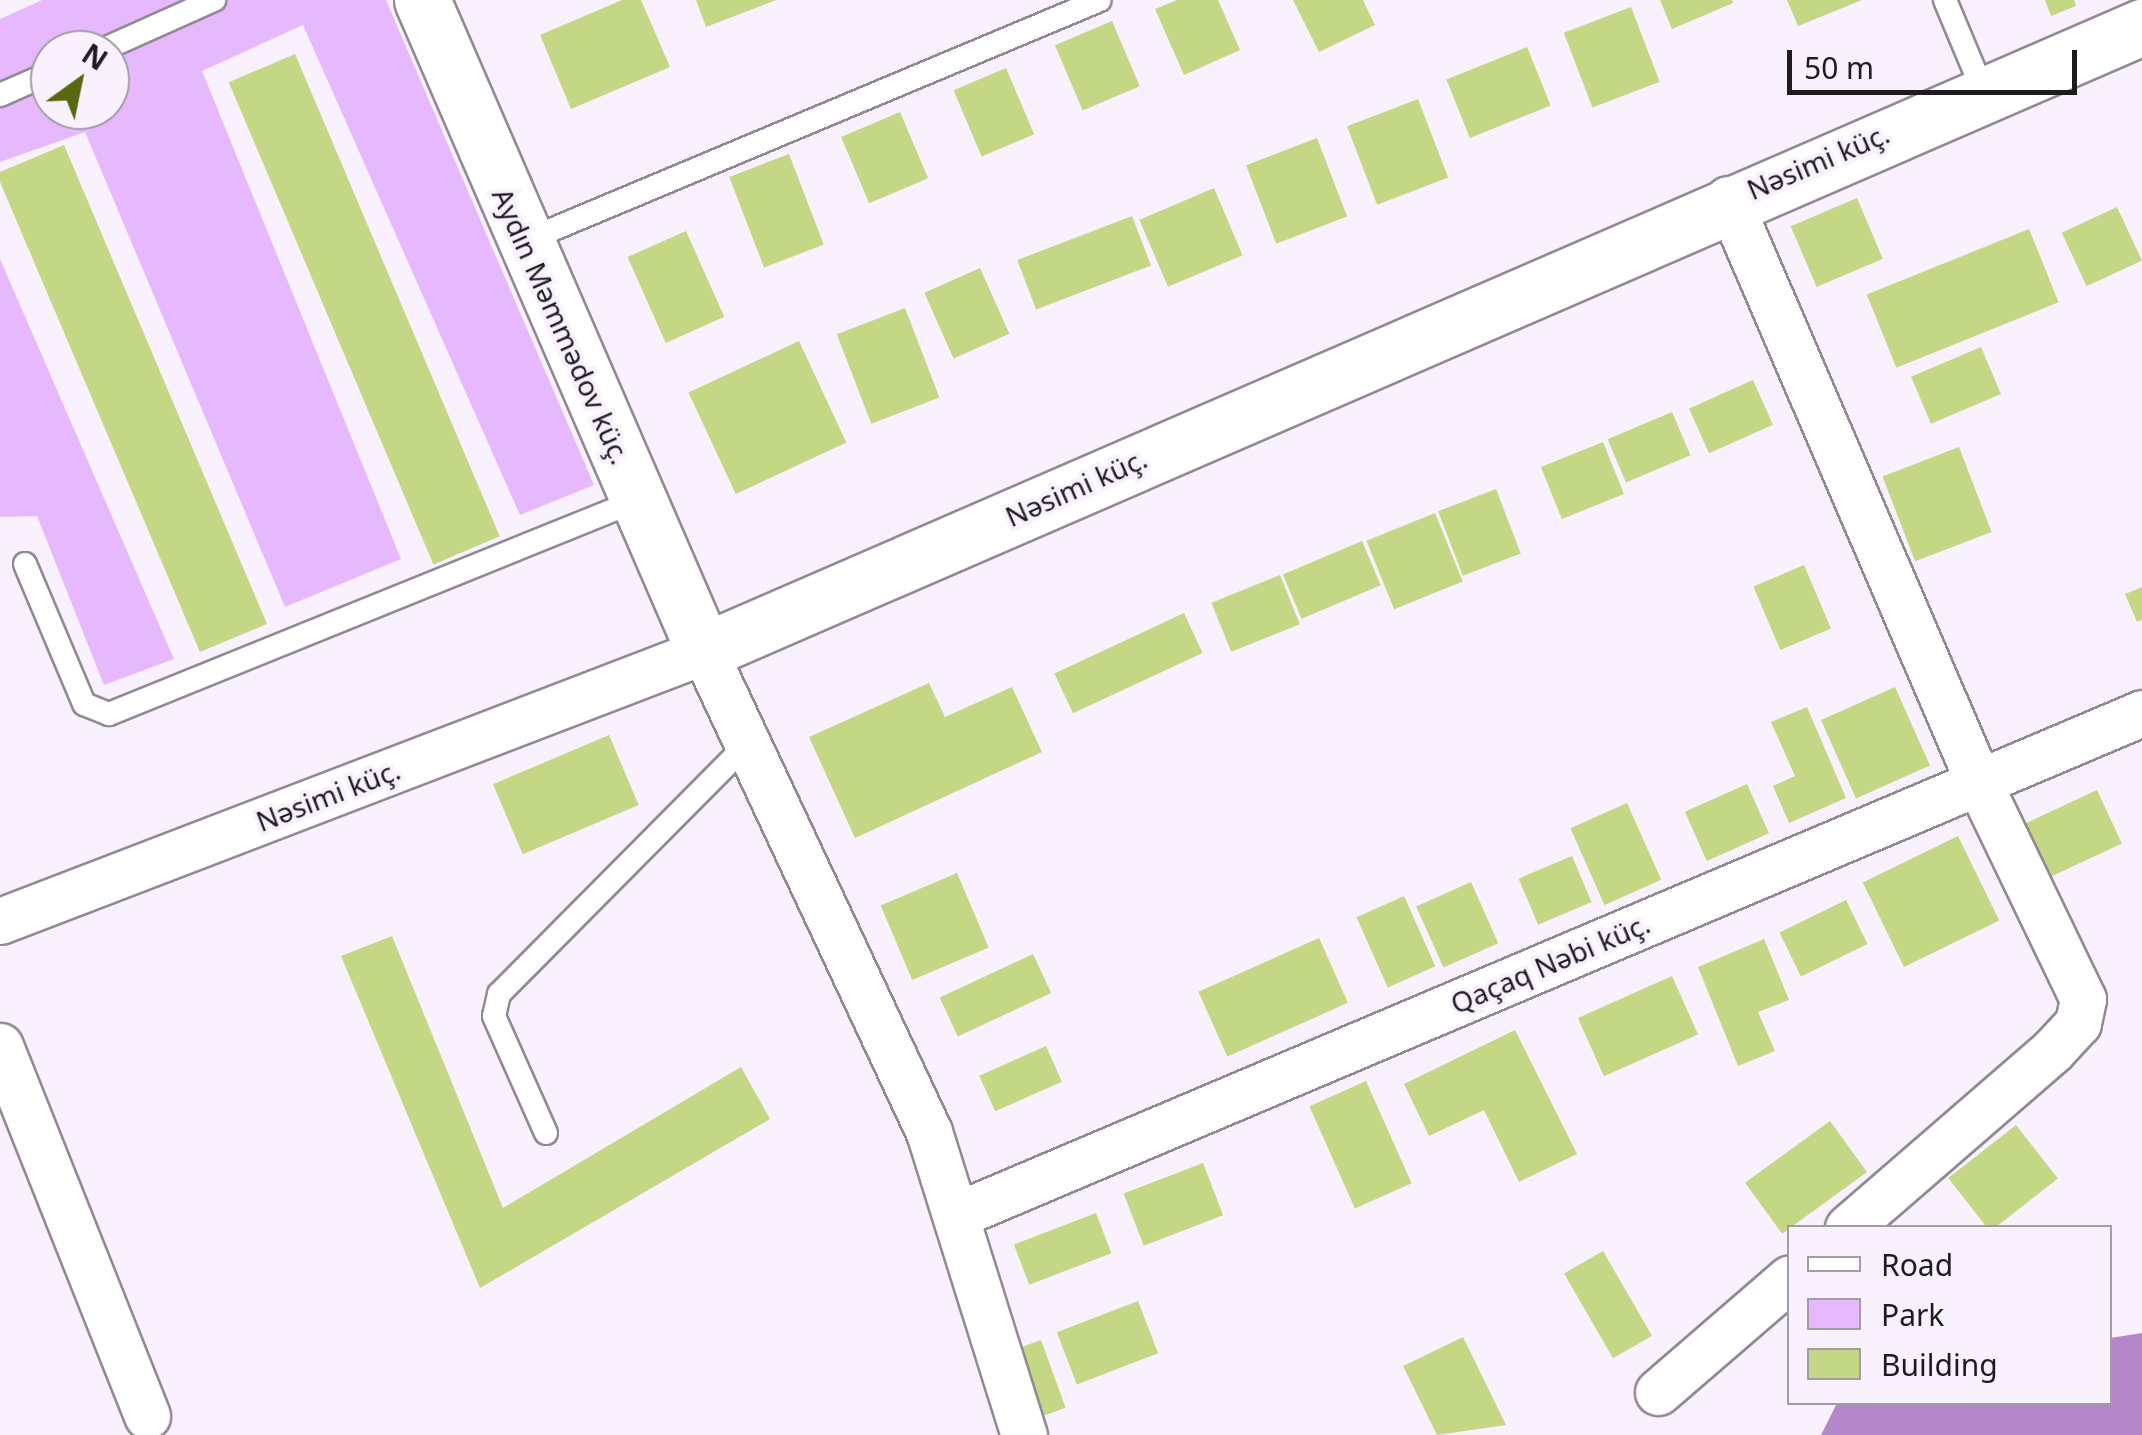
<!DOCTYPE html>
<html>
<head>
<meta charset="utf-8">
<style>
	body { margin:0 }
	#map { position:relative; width:2142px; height:1435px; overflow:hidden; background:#f9f1fd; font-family:"Noto Sans",sans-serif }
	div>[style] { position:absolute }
	.green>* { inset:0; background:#e6b9fe }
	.water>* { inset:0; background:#b387ca }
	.building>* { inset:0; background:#c4d784; transform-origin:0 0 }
	.roads { filter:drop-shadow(2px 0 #918a95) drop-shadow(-2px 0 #918a95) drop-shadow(0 2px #918a95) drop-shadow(0 -2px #918a95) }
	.service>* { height:22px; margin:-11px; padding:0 11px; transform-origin:11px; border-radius:11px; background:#fff }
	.minor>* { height:45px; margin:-22.5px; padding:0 22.5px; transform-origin:22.5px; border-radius:22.5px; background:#fff }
	.tertiary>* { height:55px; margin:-27.5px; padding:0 27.5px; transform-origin:27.5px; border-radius:27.5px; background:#fff }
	span { translate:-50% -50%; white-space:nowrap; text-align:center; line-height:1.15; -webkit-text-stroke:8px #f9f1fd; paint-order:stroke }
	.street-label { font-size:28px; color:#1f1c20 }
	.legend { position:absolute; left:1787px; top:1225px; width:325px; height:180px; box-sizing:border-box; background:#f9f1fd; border:2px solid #a29ca5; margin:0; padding:12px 18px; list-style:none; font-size:30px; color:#1f1c20 }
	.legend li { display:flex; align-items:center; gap:20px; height:50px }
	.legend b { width:50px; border:2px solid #a29ca5 }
	.north { position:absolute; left:30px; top:30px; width:100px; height:100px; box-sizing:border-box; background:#f9f1fd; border:2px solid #a29ca5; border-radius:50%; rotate:33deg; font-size:28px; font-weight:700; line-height:40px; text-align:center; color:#1f1c20 }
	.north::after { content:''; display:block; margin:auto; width:35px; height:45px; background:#596810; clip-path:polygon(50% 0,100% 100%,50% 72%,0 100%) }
	.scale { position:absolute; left:1787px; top:50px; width:290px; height:45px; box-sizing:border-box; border:5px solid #1f1c20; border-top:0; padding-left:12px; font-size:30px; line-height:35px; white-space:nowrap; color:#1f1c20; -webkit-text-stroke:8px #f9f1fd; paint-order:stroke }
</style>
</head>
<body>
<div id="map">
	<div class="green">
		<i style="clip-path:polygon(evenodd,42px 0,386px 0,594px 485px,520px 515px,303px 25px,202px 71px,401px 559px,285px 607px,85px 132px,0 162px,0 19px,42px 0,50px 50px,110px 50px,110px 110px,50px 110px,50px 50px)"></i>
		<i style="clip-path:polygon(0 259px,174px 659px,104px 685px,37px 516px,0 517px)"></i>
	</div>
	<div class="water">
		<i style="clip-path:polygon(2142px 1333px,2142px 1435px,1821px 1435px,1837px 1403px,2110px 1402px,2110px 1338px)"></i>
	</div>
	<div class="building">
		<i style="clip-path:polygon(622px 0,641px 0,670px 67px,571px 109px,540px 35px)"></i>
		<i style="clip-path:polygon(696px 0,776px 0,706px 27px)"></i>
		<i style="clip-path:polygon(1177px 0,1218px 0,1240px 50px,1184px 75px,1155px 9px)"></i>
		<i style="clip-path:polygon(1293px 0,1363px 0,1375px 25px,1319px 52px)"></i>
		<i style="clip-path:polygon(1660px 0,1732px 0,1733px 3px,1672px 29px)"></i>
		<i style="clip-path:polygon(1787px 0,1862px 0,1798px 26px)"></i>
		<i style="clip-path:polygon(2045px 0,2074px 0,2076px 6px,2051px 16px)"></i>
		<i style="left:1631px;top:7px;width:80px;height:72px;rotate:69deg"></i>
		<i style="left:1112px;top:21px;width:71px;height:62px;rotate:67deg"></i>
		<i style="left:1527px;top:47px;width:63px;height:87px;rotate:68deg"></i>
		<i style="left:295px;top:54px;width:524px;height:72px;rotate:67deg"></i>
		<i style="left:1006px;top:68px;width:72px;height:57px;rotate:67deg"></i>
		<i style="left:1418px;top:99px;width:84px;height:76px;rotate:69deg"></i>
		<i style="left:900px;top:112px;width:72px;height:64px;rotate:67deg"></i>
		<i style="left:1317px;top:138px;width:84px;height:76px;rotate:69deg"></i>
		<i style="clip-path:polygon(64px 145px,267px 624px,200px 652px,0 182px,0 172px)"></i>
		<i style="left:789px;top:154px;width:97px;height:64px;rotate:69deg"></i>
		<i style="left:1214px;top:188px;width:73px;height:81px;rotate:67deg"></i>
		<i style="left:1857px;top:198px;width:66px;height:72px;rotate:67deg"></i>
		<i style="left:2117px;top:207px;width:59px;height:61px;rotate:65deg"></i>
		<i style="left:1132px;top:216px;width:53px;height:123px;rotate:69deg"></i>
		<i style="left:2029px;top:229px;width:79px;height:175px;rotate:68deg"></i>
		<i style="left:686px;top:231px;width:94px;height:64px;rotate:66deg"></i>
		<i style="left:980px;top:268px;width:72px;height:61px;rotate:66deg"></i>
		<i style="left:905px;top:308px;width:96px;height:73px;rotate:69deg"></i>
		<i style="left:799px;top:341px;width:112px;height:122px;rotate:65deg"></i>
		<i style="left:1981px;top:347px;width:51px;height:76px;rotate:67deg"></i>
		<i style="left:1753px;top:380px;width:49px;height:70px;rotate:66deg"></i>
		<i style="left:1672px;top:412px;width:47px;height:70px;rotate:67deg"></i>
		<i style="left:1603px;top:442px;width:56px;height:67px;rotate:68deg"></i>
		<i style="left:1959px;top:447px;width:91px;height:82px;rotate:69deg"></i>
		<i style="left:1496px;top:489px;width:69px;height:62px;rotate:69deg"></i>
		<i style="left:1435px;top:513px;width:74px;height:74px;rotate:68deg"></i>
		<i style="left:1362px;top:541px;width:48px;height:86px;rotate:67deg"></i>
		<i style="left:1804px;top:565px;width:69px;height:55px;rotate:67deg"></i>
		<i style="left:1280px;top:575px;width:53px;height:74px;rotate:68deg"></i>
		<i style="clip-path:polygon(2142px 587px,2142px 620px,2137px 622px,2125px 594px)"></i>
		<i style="left:1184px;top:613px;width:44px;height:143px;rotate:65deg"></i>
		<i style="clip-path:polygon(929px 683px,945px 717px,1012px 687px,1042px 752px,855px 838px,809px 737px)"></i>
		<i style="left:1895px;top:687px;width:86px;height:81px;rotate:66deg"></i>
		<i style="clip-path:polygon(1807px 707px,1846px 798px,1789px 823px,1773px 786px,1795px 776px,1771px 722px)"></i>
		<i style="left:609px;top:735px;width:76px;height:126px;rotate:67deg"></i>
		<i style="left:1747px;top:784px;width:54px;height:68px;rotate:66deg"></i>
		<i style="left:2097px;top:790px;width:59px;height:87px;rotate:65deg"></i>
		<i style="left:1627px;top:803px;width:84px;height:62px;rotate:66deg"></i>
		<i style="left:1958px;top:836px;width:94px;height:106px;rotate:64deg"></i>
		<i style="left:1572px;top:856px;width:50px;height:58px;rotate:67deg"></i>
		<i style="left:957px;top:873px;width:81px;height:83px;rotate:67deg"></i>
		<i style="left:1471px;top:882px;width:67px;height:60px;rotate:66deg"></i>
		<i style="left:1404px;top:896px;width:77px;height:52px;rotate:66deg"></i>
		<i style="left:1846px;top:900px;width:49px;height:74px;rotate:64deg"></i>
		<i style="clip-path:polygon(392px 936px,503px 1208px,741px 1067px,770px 1119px,480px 1288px,341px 956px)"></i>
		<i style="left:1319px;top:938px;width:71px;height:132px;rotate:66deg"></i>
		<i style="clip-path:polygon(1764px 939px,1789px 1000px,1758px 1012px,1775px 1051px,1738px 1066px,1698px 967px)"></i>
		<i style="left:1033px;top:954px;width:43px;height:103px;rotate:65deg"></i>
		<i style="left:1672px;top:976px;width:64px;height:103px;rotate:66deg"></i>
		<i style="clip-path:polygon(1515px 1030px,1577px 1154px,1519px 1182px,1484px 1110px,1429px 1136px,1404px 1084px)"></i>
		<i style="left:1046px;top:1046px;width:39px;height:73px;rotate:66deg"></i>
		<i style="left:1366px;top:1081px;width:112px;height:62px;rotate:66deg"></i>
		<i style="left:1830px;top:1121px;width:63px;height:105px;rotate:54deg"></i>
		<i style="left:2016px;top:1125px;width:68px;height:86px;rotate:52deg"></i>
		<i style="left:1203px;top:1163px;width:56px;height:85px;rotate:69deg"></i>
		<i style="left:1096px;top:1213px;width:43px;height:88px;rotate:69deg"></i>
		<i style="left:1603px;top:1251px;width:98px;height:45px;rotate:60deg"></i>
		<i style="left:1138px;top:1301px;width:56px;height:87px;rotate:69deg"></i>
		<i style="clip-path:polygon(1463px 1337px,1506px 1425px,1437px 1435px,1403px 1366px)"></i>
		<i style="left:1041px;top:1340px;width:72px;height:30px;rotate:70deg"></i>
	</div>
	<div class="roads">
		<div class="service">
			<i style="left:1945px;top:0;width:99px;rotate:67.3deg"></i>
			<i style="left:102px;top:50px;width:123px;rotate:-24.1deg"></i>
			<i style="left:0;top:95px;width:55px;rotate:-23.7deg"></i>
			<i style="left:525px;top:241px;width:623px;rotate:-22.74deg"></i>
			<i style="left:25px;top:564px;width:152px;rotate:67.1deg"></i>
			<i style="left:84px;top:704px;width:27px;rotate:22deg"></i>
			<i style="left:109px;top:714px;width:571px;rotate:-22.03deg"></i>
			<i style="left:546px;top:1133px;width:128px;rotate:-114deg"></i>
			<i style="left:494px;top:1016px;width:23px;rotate:-77deg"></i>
			<i style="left:499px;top:994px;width:354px;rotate:-45.2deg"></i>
		</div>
		<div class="minor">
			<i style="left:1728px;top:199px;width:633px;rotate:66.75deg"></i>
			<i style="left:1978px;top:781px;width:242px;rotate:64.3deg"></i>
			<i style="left:2083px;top:999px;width:25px;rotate:102deg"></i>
			<i style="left:2078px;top:1023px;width:38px;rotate:133deg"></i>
			<i style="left:2052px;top:1051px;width:270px;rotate:139.1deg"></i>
			<i style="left:0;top:921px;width:754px;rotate:-20.98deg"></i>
			<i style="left:704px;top:651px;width:531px;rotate:64.93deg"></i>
			<i style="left:929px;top:1132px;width:318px;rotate:72.6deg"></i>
			<i style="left:0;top:1046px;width:398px;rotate:68.3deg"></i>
			<i style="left:959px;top:1214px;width:1285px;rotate:-22.95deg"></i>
			<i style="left:1658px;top:1392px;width:174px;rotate:-40.8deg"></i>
		</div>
		<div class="tertiary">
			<i style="left:422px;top:0;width:709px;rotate:66.58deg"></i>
			<i style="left:704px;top:651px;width:1568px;rotate:-23.46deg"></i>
		</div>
	</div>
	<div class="street-label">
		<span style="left:1818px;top:161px;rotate:-23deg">Nəsimi küç.</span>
		<span style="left:562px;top:326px;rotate:66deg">Aydın Məmmədov küç.</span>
		<span style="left:1076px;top:487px;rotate:-24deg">Nəsimi küç.</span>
		<span style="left:328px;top:795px;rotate:-21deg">Nəsimi küç.</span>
		<span style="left:1550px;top:963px;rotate:-23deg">Qaçaq Nəbi küç.</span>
	</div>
	<ul class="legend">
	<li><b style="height:12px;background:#fff"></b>Road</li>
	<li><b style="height:28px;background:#e6b9fe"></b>Park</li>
	<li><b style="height:28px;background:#c4d784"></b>Building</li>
	</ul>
	<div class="north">N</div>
	<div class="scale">50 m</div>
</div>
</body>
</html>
